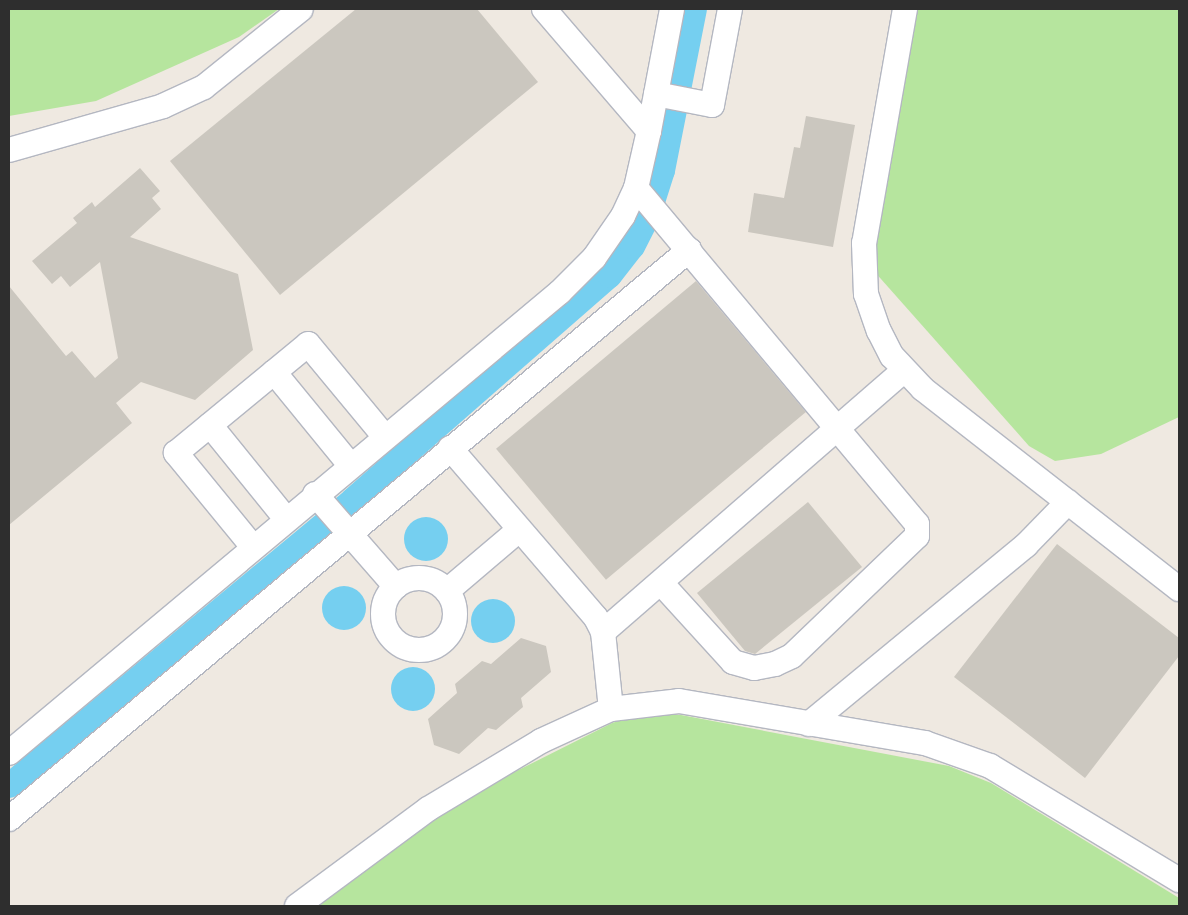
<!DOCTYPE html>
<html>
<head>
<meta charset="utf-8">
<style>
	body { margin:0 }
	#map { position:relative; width:1188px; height:915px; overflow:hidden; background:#efe9e1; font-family:"Source Sans 3",sans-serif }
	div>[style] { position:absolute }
	.green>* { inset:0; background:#b6e59e }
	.water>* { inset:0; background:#75cff0 }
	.round { border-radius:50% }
	.canal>* { height:25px; margin:-12.5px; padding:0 12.5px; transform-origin:12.5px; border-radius:12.5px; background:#75cff0 }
	.building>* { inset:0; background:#cbc7bf; transform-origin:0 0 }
	.roads { filter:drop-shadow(1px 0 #b4b7c1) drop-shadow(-1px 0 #b4b7c1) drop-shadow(0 1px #b4b7c1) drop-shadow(0 -1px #b4b7c1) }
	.street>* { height:24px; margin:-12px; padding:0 12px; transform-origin:12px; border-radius:12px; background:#fff }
	.street>.ring { margin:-12px; padding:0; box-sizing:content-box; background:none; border:24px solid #fff; border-radius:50% }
	span { translate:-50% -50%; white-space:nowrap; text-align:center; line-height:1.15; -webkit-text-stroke:4.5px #fff; paint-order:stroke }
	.frame { position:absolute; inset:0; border:10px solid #2e2e2e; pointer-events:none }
</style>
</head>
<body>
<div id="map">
	<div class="green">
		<i style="clip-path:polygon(9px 9px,279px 9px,239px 37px,96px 101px,9px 116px)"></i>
		<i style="clip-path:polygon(915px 9px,1179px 9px,1179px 417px,1101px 454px,1055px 461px,1029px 446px,873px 270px,870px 251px)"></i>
		<i style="clip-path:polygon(641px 714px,681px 715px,949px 766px,991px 783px,1179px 898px,1179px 906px,316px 906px,467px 796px,612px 723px)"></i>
	</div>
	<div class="water">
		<i class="round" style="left:404px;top:517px;width:44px;height:44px"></i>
		<i class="round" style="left:322px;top:586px;width:44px;height:44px"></i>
		<i class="round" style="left:471px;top:599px;width:44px;height:44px"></i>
		<i class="round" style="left:391px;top:667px;width:44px;height:44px"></i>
	</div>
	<div class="canal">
		<i style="left:9px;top:785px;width:447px;rotate:-39.7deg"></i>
		<i style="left:353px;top:499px;width:340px;rotate:-41.2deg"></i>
		<i style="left:609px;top:275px;width:37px;rotate:-52deg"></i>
		<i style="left:632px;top:246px;width:33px;rotate:-63deg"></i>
		<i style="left:647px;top:217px;width:49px;rotate:-72.3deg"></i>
		<i style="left:662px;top:170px;width:164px;rotate:-78.8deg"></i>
	</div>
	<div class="building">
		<i style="clip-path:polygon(356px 9px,477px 9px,538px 82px,280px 295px,170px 161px)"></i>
		<i style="clip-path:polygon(806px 116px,855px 125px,833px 247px,748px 232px,754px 193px,784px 198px,794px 147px,800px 148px)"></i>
		<i style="clip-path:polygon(140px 168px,160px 191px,152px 198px,161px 209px,130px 237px,238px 274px,253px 350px,195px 400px,141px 382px,116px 403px,132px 423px,9px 525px,9px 286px,66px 356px,72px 351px,95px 378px,118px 358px,100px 262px,70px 287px,61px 276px,52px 284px,32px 261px,77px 223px,73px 218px,92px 202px,95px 207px)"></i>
		<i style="left:696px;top:281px;width:171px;height:261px;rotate:50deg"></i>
		<i style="clip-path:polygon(808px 502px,862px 567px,755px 654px,745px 651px,697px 593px)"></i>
		<i style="clip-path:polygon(1057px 544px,1179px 638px,1179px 656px,1085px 778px,954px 677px)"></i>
		<i style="clip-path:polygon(521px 638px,546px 646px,551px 672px,521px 698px,523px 707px,496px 730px,488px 728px,459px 754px,434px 745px,428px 719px,457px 693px,455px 684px,482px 661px,491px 664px)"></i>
	</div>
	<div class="roads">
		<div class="street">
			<i style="left:544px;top:9px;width:161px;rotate:49.3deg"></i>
			<i style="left:649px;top:131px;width:124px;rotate:-79.3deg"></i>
			<i style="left:905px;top:9px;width:238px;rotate:99.9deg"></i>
			<i style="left:864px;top:243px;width:51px;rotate:87.8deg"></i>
			<i style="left:866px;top:294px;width:39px;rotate:71deg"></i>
			<i style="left:879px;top:331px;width:28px;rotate:63deg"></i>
			<i style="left:892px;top:356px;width:45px;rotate:46.8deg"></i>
			<i style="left:923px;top:389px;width:325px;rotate:38deg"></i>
			<i style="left:656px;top:94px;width:57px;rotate:11.1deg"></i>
			<i style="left:712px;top:105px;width:98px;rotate:-79.4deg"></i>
			<i style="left:9px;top:150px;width:160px;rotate:-15.9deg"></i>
			<i style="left:163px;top:106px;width:45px;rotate:-24.9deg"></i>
			<i style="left:204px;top:87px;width:124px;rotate:-38.8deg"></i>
			<i style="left:636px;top:188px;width:438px;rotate:50.1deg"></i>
			<i style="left:917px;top:524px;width:12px;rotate:90deg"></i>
			<i style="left:917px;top:536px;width:173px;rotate:136.2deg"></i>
			<i style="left:792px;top:656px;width:19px;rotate:155deg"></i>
			<i style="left:775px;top:664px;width:21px;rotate:169deg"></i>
			<i style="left:754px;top:668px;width:22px;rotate:-164deg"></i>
			<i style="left:733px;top:662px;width:105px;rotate:-132.3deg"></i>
			<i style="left:274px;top:372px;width:120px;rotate:50.7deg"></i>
			<i style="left:210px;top:425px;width:121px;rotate:51deg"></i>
			<i style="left:450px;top:448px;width:224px;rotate:49.3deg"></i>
			<i style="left:596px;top:618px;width:16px;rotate:63deg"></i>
			<i style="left:603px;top:632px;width:77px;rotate:84.1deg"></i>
			<i style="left:315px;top:494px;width:123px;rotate:48.9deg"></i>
			<i style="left:253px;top:547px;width:122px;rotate:-129.3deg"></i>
			<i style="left:176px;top:453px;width:171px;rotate:-39.5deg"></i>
			<i style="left:308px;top:344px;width:119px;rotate:50.4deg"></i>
			<i class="ring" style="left:383px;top:578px;width:48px;height:48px"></i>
			<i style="left:447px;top:591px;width:94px;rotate:-40.3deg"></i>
			<i style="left:603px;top:632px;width:398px;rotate:-41deg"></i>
			<i style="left:809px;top:724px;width:281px;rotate:-39.5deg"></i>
			<i style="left:1026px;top:545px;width:60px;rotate:-45.7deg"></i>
			<i style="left:9px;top:753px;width:718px;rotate:-39.92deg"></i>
			<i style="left:560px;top:292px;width:48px;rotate:-45deg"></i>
			<i style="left:594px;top:258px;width:51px;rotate:-55.4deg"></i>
			<i style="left:623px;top:216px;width:31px;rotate:-65deg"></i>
			<i style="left:636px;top:188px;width:58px;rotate:-77.2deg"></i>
			<i style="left:9px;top:819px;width:887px;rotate:-39.92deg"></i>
			<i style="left:297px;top:906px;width:163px;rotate:-36.5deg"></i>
			<i style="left:428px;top:809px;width:132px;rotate:-31deg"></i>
			<i style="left:541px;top:741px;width:77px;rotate:-24.6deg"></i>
			<i style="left:611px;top:709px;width:68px;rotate:-6.7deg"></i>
			<i style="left:679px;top:701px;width:250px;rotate:9.7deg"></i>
			<i style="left:925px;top:743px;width:69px;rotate:19.5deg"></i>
			<i style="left:990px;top:766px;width:221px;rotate:31.1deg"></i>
		</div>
	</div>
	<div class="frame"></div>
</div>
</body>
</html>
